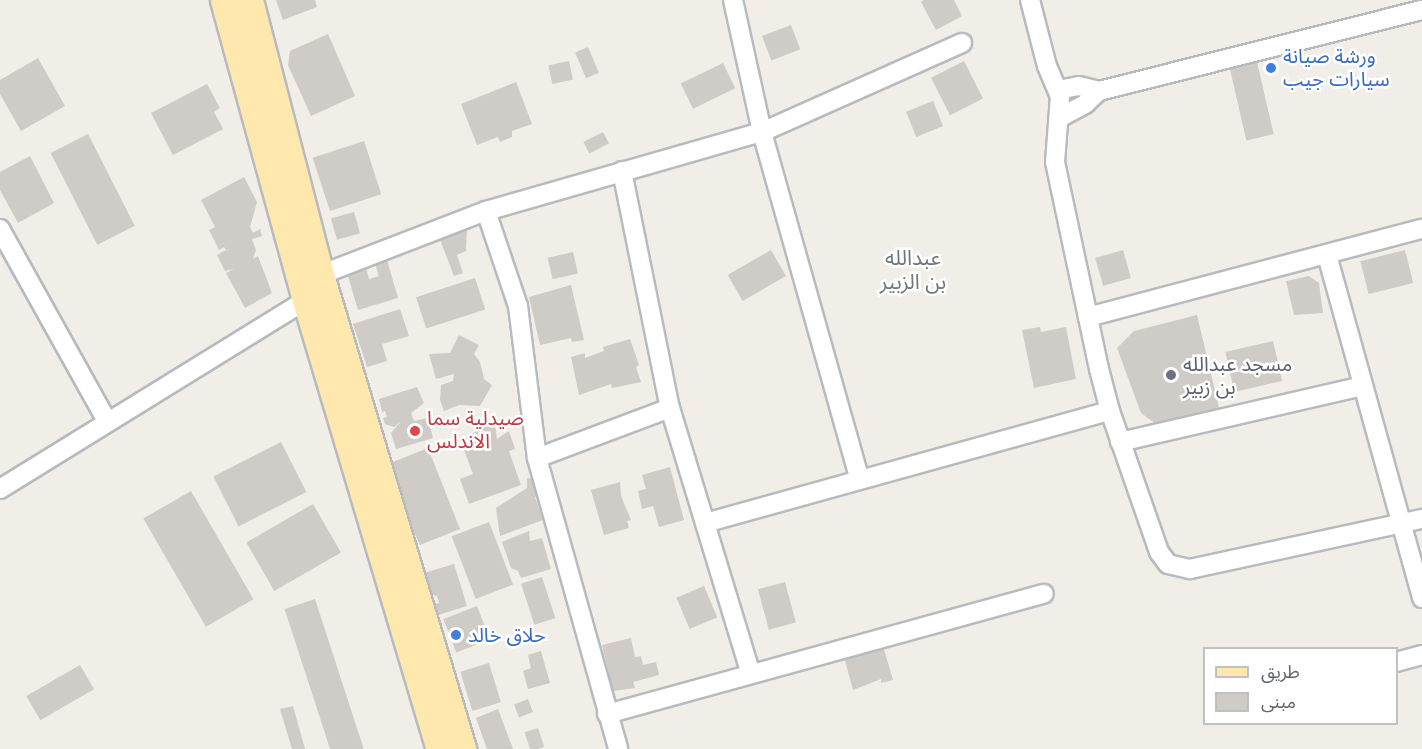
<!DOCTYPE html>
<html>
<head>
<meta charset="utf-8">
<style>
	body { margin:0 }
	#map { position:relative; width:1422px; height:749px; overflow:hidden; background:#f1eee7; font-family:"Space Grotesk","Noto Sans Arabic",sans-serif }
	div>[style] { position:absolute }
	.building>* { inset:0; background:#cfcbc6; transform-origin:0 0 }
	.roads { filter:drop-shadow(2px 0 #b7babe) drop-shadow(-2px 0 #b7babe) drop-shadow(0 2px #b7babe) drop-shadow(0 -2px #b7babe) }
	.street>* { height:18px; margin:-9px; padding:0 9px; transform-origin:9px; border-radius:9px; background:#fff }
	.primary>* { height:27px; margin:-13.5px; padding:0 13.5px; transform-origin:13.5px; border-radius:13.5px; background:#ffe8ae }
	.dots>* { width:16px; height:16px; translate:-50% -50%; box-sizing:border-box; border:3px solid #fff; border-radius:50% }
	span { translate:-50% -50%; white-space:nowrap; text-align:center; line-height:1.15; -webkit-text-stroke:5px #fff; paint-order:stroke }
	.shop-label { font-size:20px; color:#366cbe }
	.left { translate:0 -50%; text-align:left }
	.worship-label { font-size:20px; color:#5b616d }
	.health-label { font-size:20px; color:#be3a42 }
	.neighbourhood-label { font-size:21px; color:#6f767a }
	.legend { position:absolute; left:1203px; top:647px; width:195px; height:78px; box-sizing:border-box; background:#fff; border:2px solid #bfc1c3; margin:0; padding:8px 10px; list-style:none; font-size:18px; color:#5e6468 }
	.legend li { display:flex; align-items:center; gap:12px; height:30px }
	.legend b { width:30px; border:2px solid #bfc1c3 }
</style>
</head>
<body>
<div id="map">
	<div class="building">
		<i style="clip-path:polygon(276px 0,315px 0,317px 7px,283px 20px)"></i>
		<i style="clip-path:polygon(924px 0,954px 0,962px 16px,936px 30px,921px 2px)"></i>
		<i style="left:791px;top:25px;width:26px;height:31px;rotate:69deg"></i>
		<i style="clip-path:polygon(328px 34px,355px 96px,311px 116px,288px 65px,290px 51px)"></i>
		<i style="left:588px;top:47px;width:28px;height:14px;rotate:67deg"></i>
		<i style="clip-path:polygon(38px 58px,65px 106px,21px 131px,0 94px,0 80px)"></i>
		<i style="left:569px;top:61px;width:19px;height:21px;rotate:78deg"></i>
		<i style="left:964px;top:61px;width:42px;height:37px;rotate:63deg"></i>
		<i style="left:1257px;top:62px;width:74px;height:28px;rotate:77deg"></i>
		<i style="left:723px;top:63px;width:28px;height:47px;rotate:64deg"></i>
		<i style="clip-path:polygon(516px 82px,532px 124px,512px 131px,512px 137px,500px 142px,498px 137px,477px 145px,461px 104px)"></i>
		<i style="clip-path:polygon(207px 84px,220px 108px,214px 112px,223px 129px,173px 155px,151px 113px)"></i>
		<i style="left:933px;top:101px;width:27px;height:29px;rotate:68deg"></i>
		<i style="left:603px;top:132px;width:13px;height:22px;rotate:63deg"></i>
		<i style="left:88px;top:134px;width:103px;height:42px;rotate:63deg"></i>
		<i style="left:364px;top:141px;width:56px;height:54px;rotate:72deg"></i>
		<i style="clip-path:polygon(30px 156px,54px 203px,18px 223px,0 190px,0 172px)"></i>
		<i style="clip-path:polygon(244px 177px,257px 202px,250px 227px,253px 233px,260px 229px,262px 236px,252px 239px,256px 250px,253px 259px,258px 256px,272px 293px,245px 308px,226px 273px,234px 269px,225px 271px,217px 255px,226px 250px,224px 247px,219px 250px,209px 230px,215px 227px,201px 200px)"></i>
		<i style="left:354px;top:212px;width:22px;height:24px;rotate:74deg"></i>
		<i style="clip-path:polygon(467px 227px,466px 251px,457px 255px,463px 273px,454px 276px,439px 237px)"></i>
		<i style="left:771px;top:250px;width:30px;height:50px;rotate:60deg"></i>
		<i style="left:1123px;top:250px;width:29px;height:29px;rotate:74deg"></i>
		<i style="left:1405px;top:250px;width:34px;height:46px;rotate:76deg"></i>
		<i style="left:573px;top:252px;width:22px;height:26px;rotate:77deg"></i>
		<i style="clip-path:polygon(387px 260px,398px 298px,358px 310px,347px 273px,366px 268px,369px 279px,379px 276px,375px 264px)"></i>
		<i style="clip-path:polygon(1309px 276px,1319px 283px,1323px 313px,1294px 315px,1286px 281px)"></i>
		<i style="left:475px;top:278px;width:33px;height:62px;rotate:72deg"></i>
		<i style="clip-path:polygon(571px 285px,584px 340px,572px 342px,571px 338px,540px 345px,529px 297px)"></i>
		<i style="clip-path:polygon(400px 309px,409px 336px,382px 344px,387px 361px,367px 367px,353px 324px)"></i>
		<i style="clip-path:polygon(1197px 315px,1220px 412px,1160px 427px,1141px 413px,1117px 348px,1134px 331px)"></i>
		<i style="clip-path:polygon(1040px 327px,1041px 332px,1066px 327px,1076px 379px,1034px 388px,1022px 330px)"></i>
		<i style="clip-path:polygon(459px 335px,479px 345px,474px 354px,480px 362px,484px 379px,492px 385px,480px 406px,459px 405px,444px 411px,440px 400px,441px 385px,453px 381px,454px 374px,436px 379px,429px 354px,450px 353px)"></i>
		<i style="clip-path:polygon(630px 339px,639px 365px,636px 367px,641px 382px,612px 388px,611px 384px,579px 395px,571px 357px,585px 353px,585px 358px,604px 351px,603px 347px)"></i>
		<i style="left:1273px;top:341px;width:41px;height:49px;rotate:77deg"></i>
		<i style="clip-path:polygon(417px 387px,424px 403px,411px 413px,414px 421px,428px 418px,433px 438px,396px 449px,391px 433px,401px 421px,394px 427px,385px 424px,383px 418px,387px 417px,385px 411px,382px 412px,379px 399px)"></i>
		<i style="clip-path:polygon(494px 419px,497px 439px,509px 431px,515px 449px,509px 451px,521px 485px,469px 504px,460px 479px,473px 474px,461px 442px)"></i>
		<i style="left:281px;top:442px;width:56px;height:76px;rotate:63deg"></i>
		<i style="clip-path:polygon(428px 448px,460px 529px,420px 545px,415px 534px,409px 537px,394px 499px,401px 496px,388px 464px)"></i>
		<i style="clip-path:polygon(670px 467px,684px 520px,659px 527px,653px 506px,642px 509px,638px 491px,646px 489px,642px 475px)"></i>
		<i style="clip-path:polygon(527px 478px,535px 479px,542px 497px,535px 497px,543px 520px,500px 536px,496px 508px,527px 488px)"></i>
		<i style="clip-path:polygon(620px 482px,621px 496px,631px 520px,627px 521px,629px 528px,604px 535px,591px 490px)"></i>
		<i style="left:191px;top:491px;width:125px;height:55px;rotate:60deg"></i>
		<i style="left:313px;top:504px;width:56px;height:77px;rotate:60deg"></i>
		<i style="left:489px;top:522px;width:67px;height:40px;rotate:69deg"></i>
		<i style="clip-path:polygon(529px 531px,530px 541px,542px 538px,551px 569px,521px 578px,518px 571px,511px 568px,502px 542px)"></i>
		<i style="clip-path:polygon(454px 564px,467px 606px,435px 616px,432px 605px,439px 603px,437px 596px,430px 594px,424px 573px)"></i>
		<i style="left:542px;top:577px;width:43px;height:22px;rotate:72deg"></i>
		<i style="left:785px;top:582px;width:42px;height:28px;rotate:75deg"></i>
		<i style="left:704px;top:586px;width:34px;height:30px;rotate:67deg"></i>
		<i style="left:315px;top:599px;width:157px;height:32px;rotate:72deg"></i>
		<i style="left:477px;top:606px;width:36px;height:36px;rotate:69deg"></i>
		<i style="clip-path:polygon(631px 638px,635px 657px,641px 656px,643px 665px,656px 662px,659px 675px,633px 682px,635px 688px,613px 691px,602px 645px)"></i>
		<i style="clip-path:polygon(883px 646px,893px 680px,881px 683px,881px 679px,853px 690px,844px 657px)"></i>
		<i style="clip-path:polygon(541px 651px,550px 683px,528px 689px,523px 671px,531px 668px,528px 655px)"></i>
		<i style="left:489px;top:663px;width:41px;height:30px;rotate:73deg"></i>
		<i style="left:80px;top:665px;width:28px;height:62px;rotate:60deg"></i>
		<i style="left:528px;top:699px;width:14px;height:15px;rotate:69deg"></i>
		<i style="clip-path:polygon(293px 706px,305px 749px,292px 749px,280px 709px)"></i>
		<i style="clip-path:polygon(498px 709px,513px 749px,487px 749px,476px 718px)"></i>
		<i style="left:538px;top:728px;width:20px;height:14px;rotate:72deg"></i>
	</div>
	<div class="roads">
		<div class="street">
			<i style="left:733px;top:0;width:135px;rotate:77.6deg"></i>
			<i style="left:762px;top:132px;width:359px;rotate:74.3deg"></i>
			<i style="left:1030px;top:0;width:68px;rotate:75.6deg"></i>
			<i style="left:1047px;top:66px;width:33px;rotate:67deg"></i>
			<i style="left:1060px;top:96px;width:66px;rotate:94.3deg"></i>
			<i style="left:1055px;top:162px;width:212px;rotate:78deg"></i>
			<i style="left:1099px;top:369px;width:43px;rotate:75.3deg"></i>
			<i style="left:1110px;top:411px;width:149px;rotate:70.8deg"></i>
			<i style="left:1159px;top:552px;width:15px;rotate:53deg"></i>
			<i style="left:1168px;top:564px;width:23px;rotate:13deg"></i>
			<i style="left:1190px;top:569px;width:237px;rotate:-12.2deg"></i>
			<i style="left:1058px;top:90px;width:21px;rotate:-11deg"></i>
			<i style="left:1079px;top:86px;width:21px;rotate:14deg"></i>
			<i style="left:1099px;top:91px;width:333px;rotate:-14.1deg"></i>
			<i style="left:1059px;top:118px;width:30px;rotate:-28deg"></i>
			<i style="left:1085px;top:104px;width:19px;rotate:-43deg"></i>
			<i style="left:622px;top:171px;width:242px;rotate:78.6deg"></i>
			<i style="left:670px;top:408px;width:276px;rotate:73.1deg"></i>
			<i style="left:486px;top:211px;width:100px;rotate:71.4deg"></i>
			<i style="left:518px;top:306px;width:153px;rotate:82.9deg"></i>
			<i style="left:537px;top:458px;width:302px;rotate:74.4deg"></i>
			<i style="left:0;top:229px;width:220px;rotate:60.9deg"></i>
			<i style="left:1327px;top:255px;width:356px;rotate:74.5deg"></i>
			<i style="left:320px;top:275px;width:178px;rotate:-21.1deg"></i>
			<i style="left:486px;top:211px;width:287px;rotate:-16deg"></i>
			<i style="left:762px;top:132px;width:219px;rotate:-24deg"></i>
			<i style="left:1088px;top:317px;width:345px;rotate:-14.8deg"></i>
			<i style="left:1120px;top:442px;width:249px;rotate:-13deg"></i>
			<i style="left:537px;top:458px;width:142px;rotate:-20.6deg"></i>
			<i style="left:0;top:489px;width:360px;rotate:-31.7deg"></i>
			<i style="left:705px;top:523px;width:420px;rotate:-15.5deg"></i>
			<i style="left:1396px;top:662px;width:27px;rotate:-15deg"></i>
			<i style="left:607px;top:714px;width:453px;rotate:-15.4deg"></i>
		</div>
		<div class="primary">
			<i style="left:224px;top:0;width:311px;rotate:74.7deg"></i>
			<i style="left:306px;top:300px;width:469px;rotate:73.4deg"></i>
			<i style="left:249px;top:0;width:284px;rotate:75.5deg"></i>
			<i style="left:320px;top:275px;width:495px;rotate:73.3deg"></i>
		</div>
	</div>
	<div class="dots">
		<i style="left:1271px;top:68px;background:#3f7fe0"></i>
		<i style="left:1171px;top:375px;background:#6b7280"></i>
		<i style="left:415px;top:431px;background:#e0444e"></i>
		<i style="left:456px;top:635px;background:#3f7fe0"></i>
	</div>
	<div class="shop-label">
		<span class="left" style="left:1283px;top:68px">ورشة صيانة<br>سيارات جيب</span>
		<span class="left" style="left:468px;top:635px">حلاق خالد</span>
	</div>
	<div class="worship-label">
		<span class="left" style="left:1183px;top:376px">مسجد عبدالله<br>بن زبير</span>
	</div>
	<div class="health-label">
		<span class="left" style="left:427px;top:430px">صيدلية سما<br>الاندلس</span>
	</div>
	<div class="neighbourhood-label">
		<span style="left:913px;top:270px">عبدالله<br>بن الزبير</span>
	</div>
	<ul class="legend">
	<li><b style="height:8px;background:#ffe8ae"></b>طريق</li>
	<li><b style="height:16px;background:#cfcbc6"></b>مبنى</li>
	</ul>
</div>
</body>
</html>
